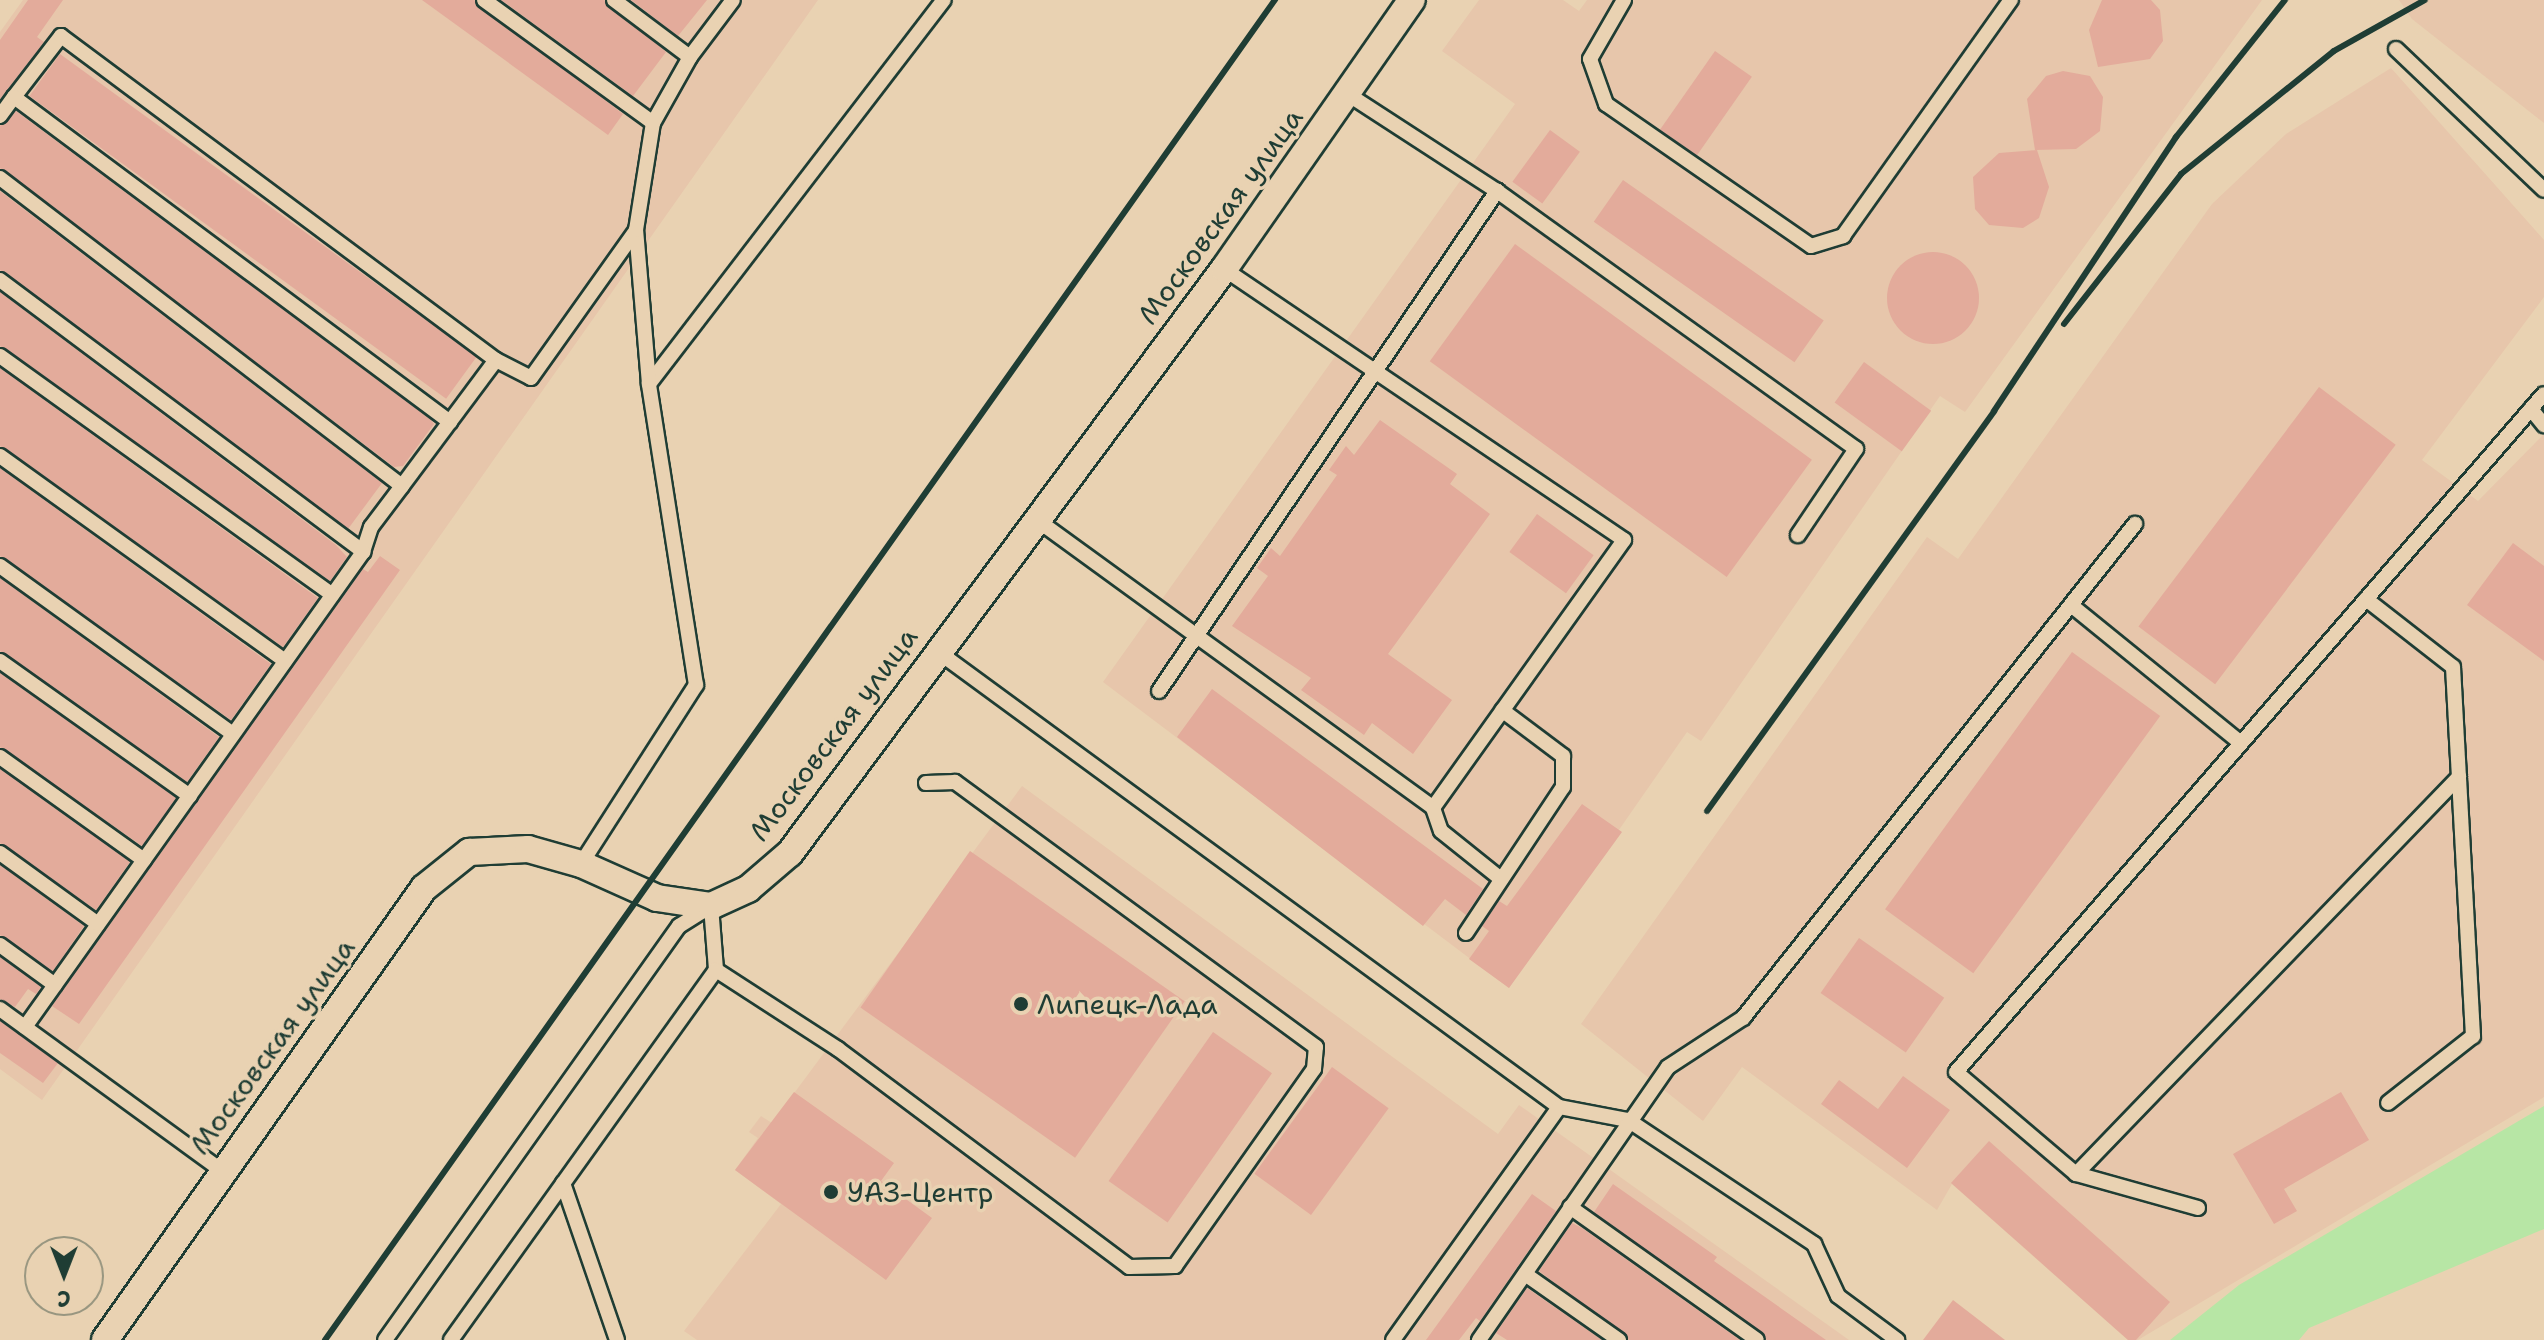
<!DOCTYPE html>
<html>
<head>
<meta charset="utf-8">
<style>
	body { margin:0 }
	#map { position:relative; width:2544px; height:1340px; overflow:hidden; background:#e9d2b2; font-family:"Shantell Sans",sans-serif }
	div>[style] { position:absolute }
	.built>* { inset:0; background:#e7c6ab }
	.green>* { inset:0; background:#b7e6a5 }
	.building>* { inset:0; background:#e3ab9b; transform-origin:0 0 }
	.round { border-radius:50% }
	.roads { filter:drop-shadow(2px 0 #1f3d34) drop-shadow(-2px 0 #1f3d34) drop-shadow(0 2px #1f3d34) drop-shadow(0 -2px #1f3d34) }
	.service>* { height:14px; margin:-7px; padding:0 7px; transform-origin:7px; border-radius:7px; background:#e9d2b2 }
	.minor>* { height:26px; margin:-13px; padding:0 13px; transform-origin:13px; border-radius:13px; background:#e9d2b2 }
	.rail>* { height:6px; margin:-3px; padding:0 3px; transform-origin:3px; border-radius:3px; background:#1f3d34 }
	.dots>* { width:22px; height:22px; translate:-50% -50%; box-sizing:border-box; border:4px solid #e9d2b2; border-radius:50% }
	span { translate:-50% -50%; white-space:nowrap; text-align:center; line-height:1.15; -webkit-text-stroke:7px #e9d2b2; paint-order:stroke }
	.street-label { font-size:28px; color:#1f3d34 }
	.poi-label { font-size:28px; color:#1f3d34 }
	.left { translate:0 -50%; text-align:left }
	.north { position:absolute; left:24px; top:1236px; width:80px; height:80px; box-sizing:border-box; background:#e9d2b2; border:2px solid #989680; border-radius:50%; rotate:180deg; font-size:22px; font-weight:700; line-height:32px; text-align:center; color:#1f3d34 }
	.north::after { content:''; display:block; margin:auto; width:28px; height:36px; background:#1f3d34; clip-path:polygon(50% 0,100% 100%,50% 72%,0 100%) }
</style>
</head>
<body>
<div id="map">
	<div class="built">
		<i style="clip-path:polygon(23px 0,818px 0,42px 1100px,0 1069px,0 32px)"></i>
		<i style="clip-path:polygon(1479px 0,1563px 0,1579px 11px,1587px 0,2262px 0,1965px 412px,1940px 396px,1701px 741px,1687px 732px,1509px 988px,1103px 682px,1515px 104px,1442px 51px)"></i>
		<i style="clip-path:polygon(2399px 0,2544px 0,2544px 123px,2412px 19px)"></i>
		<i style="clip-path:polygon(2391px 68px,2544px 240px,2544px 297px,2422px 460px,2478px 501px,2544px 434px,2544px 1097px,2138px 1340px,2128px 1340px,1952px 1184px,1937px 1210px,1742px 1067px,1703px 1121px,1581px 1024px,1927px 537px,1958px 559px,2212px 204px,2286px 134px)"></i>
		<i style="clip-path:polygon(1022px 786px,1498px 1134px,1519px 1105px,1849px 1340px,697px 1340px,684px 1331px,781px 1204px,735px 1170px,758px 1138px,749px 1132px,761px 1116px,772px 1123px)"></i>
	</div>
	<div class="green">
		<i style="clip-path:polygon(2544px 1106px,2544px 1229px,2309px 1328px,2299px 1340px,2170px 1340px,2239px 1285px)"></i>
	</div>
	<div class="building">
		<i style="clip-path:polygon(28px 0,63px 0,37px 37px,44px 42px,0 99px,0 40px)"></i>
		<i style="clip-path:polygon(422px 0,474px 0,623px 114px,608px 135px)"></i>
		<i style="clip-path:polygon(501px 0,604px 0,666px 52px,633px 96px)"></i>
		<i style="clip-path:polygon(631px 0,707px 0,678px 36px)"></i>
		<i style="clip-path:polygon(2102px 0,2151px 0,2160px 10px,2163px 41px,2150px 59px,2098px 67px,2089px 30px)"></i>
		<i style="left:1715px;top:51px;width:45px;height:96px;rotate:35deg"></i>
		<i style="left:60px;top:54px;width:515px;height:52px;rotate:36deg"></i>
		<i style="clip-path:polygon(2063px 71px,2090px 76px,2103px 97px,2100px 131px,2076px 149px,2035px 150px,2027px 99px,2046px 76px)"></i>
		<i style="clip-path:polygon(16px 111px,430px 419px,434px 424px,403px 466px,394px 467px,0 168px,0 126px)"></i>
		<i style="left:1550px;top:130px;width:37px;height:64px;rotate:36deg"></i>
		<i style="clip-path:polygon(2037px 150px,2049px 187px,2039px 218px,2023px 228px,1989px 225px,1975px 209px,1973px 177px,1999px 153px)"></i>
		<i style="left:1623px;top:180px;width:245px;height:51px;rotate:35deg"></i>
		<i style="clip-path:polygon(0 191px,382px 483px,348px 529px,0 270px)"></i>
		<i style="left:1515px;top:244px;width:367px;height:145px;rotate:36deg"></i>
		<i class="round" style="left:1887px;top:252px;width:92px;height:92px"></i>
		<i style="clip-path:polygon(0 292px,336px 545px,347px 557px,330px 581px,0 346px)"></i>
		<i style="left:1864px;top:362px;width:83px;height:50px;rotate:36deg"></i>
		<i style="clip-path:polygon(0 368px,318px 598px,283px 647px,0 446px)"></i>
		<i style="left:2319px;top:387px;width:96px;height:300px;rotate:37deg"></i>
		<i style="clip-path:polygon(1380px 420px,1457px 474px,1450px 484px,1490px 514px,1388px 654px,1452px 700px,1413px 754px,1372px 723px,1364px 735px,1301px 690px,1311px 678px,1232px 626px,1268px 576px,1257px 568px,1271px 548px,1280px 556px,1337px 475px,1329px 470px,1346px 446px,1354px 455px)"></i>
		<i style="clip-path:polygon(0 468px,271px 664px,231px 720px,0 556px)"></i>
		<i style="left:1537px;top:514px;width:70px;height:47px;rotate:36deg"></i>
		<i style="clip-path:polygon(2513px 543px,2544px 566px,2544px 661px,2467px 605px)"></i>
		<i style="clip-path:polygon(380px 556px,400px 570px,79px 1024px,52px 1006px,363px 569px,368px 572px)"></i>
		<i style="clip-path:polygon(0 578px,219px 737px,187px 782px,0 651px)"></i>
		<i style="left:2072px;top:652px;width:109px;height:318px;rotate:36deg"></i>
		<i style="clip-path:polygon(0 673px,176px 798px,142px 846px,0 747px)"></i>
		<i style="clip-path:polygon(1212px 689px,1483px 889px,1466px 915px,1445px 899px,1423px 926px,1177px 737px)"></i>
		<i style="clip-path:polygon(0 769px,130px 862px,96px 910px,0 843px)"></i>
		<i style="clip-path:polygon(1582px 804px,1622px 832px,1509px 988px,1469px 959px,1489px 931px,1482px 926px,1499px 901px,1507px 906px)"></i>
		<i style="left:970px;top:851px;width:262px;height:191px;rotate:35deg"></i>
		<i style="clip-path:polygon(0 865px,84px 926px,53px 971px,0 935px)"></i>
		<i style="left:1859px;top:938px;width:104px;height:67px;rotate:35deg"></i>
		<i style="clip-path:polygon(0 957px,41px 987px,36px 994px,28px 989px,15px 1007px,0 999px)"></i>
		<i style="clip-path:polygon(0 1021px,58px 1063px,43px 1083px,0 1053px)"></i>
		<i style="left:1213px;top:1032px;width:72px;height:182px;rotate:35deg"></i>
		<i style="left:1332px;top:1067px;width:70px;height:132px;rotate:36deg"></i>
		<i style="clip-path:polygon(1903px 1076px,1950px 1110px,1907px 1168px,1821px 1104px,1839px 1080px,1878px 1109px)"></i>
		<i style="clip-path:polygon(794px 1092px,894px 1163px,881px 1181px,932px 1218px,886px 1280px,735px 1170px)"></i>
		<i style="clip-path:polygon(2341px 1092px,2369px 1140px,2284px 1189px,2297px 1211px,2274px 1224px,2233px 1154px)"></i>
		<i style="clip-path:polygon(1989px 1141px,2170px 1302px,2136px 1340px,2128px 1340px,1951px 1183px)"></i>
		<i style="clip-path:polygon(1613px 1184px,1717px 1257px,1714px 1261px,1826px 1340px,1767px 1340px,1594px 1212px)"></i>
		<i style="clip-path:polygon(1532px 1194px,1556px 1211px,1480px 1321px,1476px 1318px,1459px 1340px,1426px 1340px)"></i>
		<i style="clip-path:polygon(1572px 1223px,1582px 1228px,1740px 1340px,1629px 1340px,1539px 1271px)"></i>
		<i style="clip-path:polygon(1527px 1288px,1602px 1340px,1507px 1340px,1496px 1333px)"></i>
		<i style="clip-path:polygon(1953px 1300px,2005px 1340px,1923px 1340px)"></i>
	</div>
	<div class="roads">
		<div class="service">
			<i style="left:484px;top:0;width:209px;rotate:36deg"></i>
			<i style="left:614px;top:0;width:95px;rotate:36.9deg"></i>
			<i style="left:1624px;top:0;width:68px;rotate:120deg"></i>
			<i style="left:1590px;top:59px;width:48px;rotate:70.4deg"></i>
			<i style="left:1606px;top:104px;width:249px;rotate:34.7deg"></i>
			<i style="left:1811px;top:246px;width:34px;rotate:-17deg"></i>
			<i style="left:1843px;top:236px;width:290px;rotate:-54.6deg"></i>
			<i style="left:2396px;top:49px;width:204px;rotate:43.6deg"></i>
			<i style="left:1349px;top:95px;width:176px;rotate:33deg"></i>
			<i style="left:1497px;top:191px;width:442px;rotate:35.7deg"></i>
			<i style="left:1856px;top:449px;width:104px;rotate:124deg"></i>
			<i style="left:14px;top:97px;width:77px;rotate:-52.4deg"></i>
			<i style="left:61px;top:36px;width:542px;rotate:36.68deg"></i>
			<i style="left:496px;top:360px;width:39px;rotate:27deg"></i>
			<i style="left:531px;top:378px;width:181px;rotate:-54.6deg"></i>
			<i style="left:0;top:116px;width:24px;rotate:-54deg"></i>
			<i style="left:14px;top:97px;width:544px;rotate:36.7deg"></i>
			<i style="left:0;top:178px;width:506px;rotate:37.46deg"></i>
			<i style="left:402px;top:486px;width:51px;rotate:127.1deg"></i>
			<i style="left:371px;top:527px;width:26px;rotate:108deg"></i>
			<i style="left:363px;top:552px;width:583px;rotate:125.43deg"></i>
			<i style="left:1224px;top:269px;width:483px;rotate:34.1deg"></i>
			<i style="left:1624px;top:540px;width:329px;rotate:125.5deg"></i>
			<i style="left:0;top:280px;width:454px;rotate:36.8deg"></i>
			<i style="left:0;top:356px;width:409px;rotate:35.7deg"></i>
			<i style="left:649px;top:384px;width:484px;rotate:-52.5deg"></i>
			<i style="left:2531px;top:409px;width:21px;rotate:51deg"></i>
			<i style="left:0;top:456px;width:351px;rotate:35.7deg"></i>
			<i style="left:402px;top:486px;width:157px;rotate:-53.3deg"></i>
			<i style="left:1033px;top:517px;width:495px;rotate:36deg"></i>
			<i style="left:1433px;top:808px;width:24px;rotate:71deg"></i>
			<i style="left:1441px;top:831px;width:77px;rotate:38.7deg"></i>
			<i style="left:0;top:566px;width:287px;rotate:35.8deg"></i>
			<i style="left:2366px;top:599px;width:110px;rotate:38deg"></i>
			<i style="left:2453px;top:667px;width:370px;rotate:86.9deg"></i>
			<i style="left:2473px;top:1036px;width:108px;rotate:141.8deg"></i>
			<i style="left:2071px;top:605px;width:219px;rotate:39.1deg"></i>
			<i style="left:937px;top:651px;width:771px;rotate:36.25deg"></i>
			<i style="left:1559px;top:1107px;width:70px;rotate:10.7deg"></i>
			<i style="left:1628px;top:1120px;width:224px;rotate:33.7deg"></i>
			<i style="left:1814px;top:1244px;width:57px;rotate:65.2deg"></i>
			<i style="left:1838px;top:1296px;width:74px;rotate:36.7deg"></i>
			<i style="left:0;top:661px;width:233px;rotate:35.4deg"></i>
			<i style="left:1159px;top:691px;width:604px;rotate:-55.94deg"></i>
			<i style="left:0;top:757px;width:177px;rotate:35.6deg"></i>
			<i style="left:0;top:853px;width:121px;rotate:35.9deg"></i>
			<i style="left:581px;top:864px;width:213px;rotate:-57.3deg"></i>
			<i style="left:696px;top:685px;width:305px;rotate:-98.9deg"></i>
			<i style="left:649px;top:384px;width:155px;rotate:-94.8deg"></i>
			<i style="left:636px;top:230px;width:108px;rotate:-81deg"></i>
			<i style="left:653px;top:123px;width:76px;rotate:-60.7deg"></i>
			<i style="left:690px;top:57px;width:71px;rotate:-53deg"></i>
			<i style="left:1466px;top:933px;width:175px;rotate:-56.4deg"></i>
			<i style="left:1563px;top:787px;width:31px;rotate:-90deg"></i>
			<i style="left:1563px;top:756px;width:76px;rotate:-143deg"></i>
			<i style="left:0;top:945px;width:68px;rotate:36deg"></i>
			<i style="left:0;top:1009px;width:275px;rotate:36.1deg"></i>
			<i style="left:2076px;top:1174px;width:552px;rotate:-46.03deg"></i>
			<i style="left:563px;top:1183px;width:166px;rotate:71deg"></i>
			<i style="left:1570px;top:1207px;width:229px;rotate:35.4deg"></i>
			<i style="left:2198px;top:1208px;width:127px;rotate:-164.4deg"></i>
			<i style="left:2076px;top:1174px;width:157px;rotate:-139.6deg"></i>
			<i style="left:1956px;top:1072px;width:897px;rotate:-49.07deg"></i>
			<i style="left:1525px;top:1274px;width:115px;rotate:35.1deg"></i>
			<i style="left:385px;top:1340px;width:508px;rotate:-54.62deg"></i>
			<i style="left:679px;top:926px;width:38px;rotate:-32deg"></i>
			<i style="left:711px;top:906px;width:64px;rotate:85.5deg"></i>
			<i style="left:716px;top:970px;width:145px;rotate:32.9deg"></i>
			<i style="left:838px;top:1049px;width:364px;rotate:36.8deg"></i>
			<i style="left:1129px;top:1267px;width:46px;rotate:-1.2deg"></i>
			<i style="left:1175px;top:1266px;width:241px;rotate:-54.8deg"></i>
			<i style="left:1314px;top:1069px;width:22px;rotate:-85deg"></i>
			<i style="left:1316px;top:1047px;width:448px;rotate:-143.7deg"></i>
			<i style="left:955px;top:782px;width:29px;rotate:178deg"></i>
			<i style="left:451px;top:1340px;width:455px;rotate:-54.4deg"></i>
			<i style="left:1393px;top:1340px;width:286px;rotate:-54.5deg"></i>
			<i style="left:1479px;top:1340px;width:332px;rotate:-55.3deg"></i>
			<i style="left:1668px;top:1067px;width:90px;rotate:-33.2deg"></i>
			<i style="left:1743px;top:1018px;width:631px;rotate:-51.57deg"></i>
		</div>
		<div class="minor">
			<i style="left:105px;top:1340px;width:553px;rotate:-54.79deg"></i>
			<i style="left:424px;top:888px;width:58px;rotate:-38.7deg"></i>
			<i style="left:469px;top:852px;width:59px;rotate:-2.9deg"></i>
			<i style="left:528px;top:849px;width:55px;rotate:15.8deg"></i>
			<i style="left:581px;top:864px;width:83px;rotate:24.1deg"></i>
			<i style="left:657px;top:898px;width:55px;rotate:8.4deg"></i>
			<i style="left:711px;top:906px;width:41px;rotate:-24.7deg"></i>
			<i style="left:748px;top:889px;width:55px;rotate:-40.6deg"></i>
			<i style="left:790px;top:853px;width:728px;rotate:-53.38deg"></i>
			<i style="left:1224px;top:269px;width:328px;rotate:-55.1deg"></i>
		</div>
	</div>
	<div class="rail">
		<i style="left:2064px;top:324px;width:190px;rotate:-52deg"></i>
		<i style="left:2181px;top:174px;width:196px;rotate:-38.8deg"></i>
		<i style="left:2334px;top:51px;width:104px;rotate:-29.3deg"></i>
		<i style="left:1707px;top:811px;width:492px;rotate:-54.3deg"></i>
		<i style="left:1994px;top:411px;width:329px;rotate:-56.4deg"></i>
		<i style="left:2176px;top:137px;width:175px;rotate:-51.5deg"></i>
		<i style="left:325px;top:1340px;width:1643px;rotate:-54.67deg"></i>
	</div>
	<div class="dots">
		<i style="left:1021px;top:1004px;background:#1f3d34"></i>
		<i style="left:831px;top:1192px;background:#1f3d34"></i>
	</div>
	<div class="street-label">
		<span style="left:1220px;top:216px;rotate:-54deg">Московская улица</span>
		<span style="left:833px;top:734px;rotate:-53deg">Московская улица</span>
		<span style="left:272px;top:1046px;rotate:-54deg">Московская улица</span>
	</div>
	<div class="poi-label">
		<span class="left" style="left:1037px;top:1004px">Липецк-Лада</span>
		<span class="left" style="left:847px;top:1192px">УАЗ-Центр</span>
	</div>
	<div class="north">С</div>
</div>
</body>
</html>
